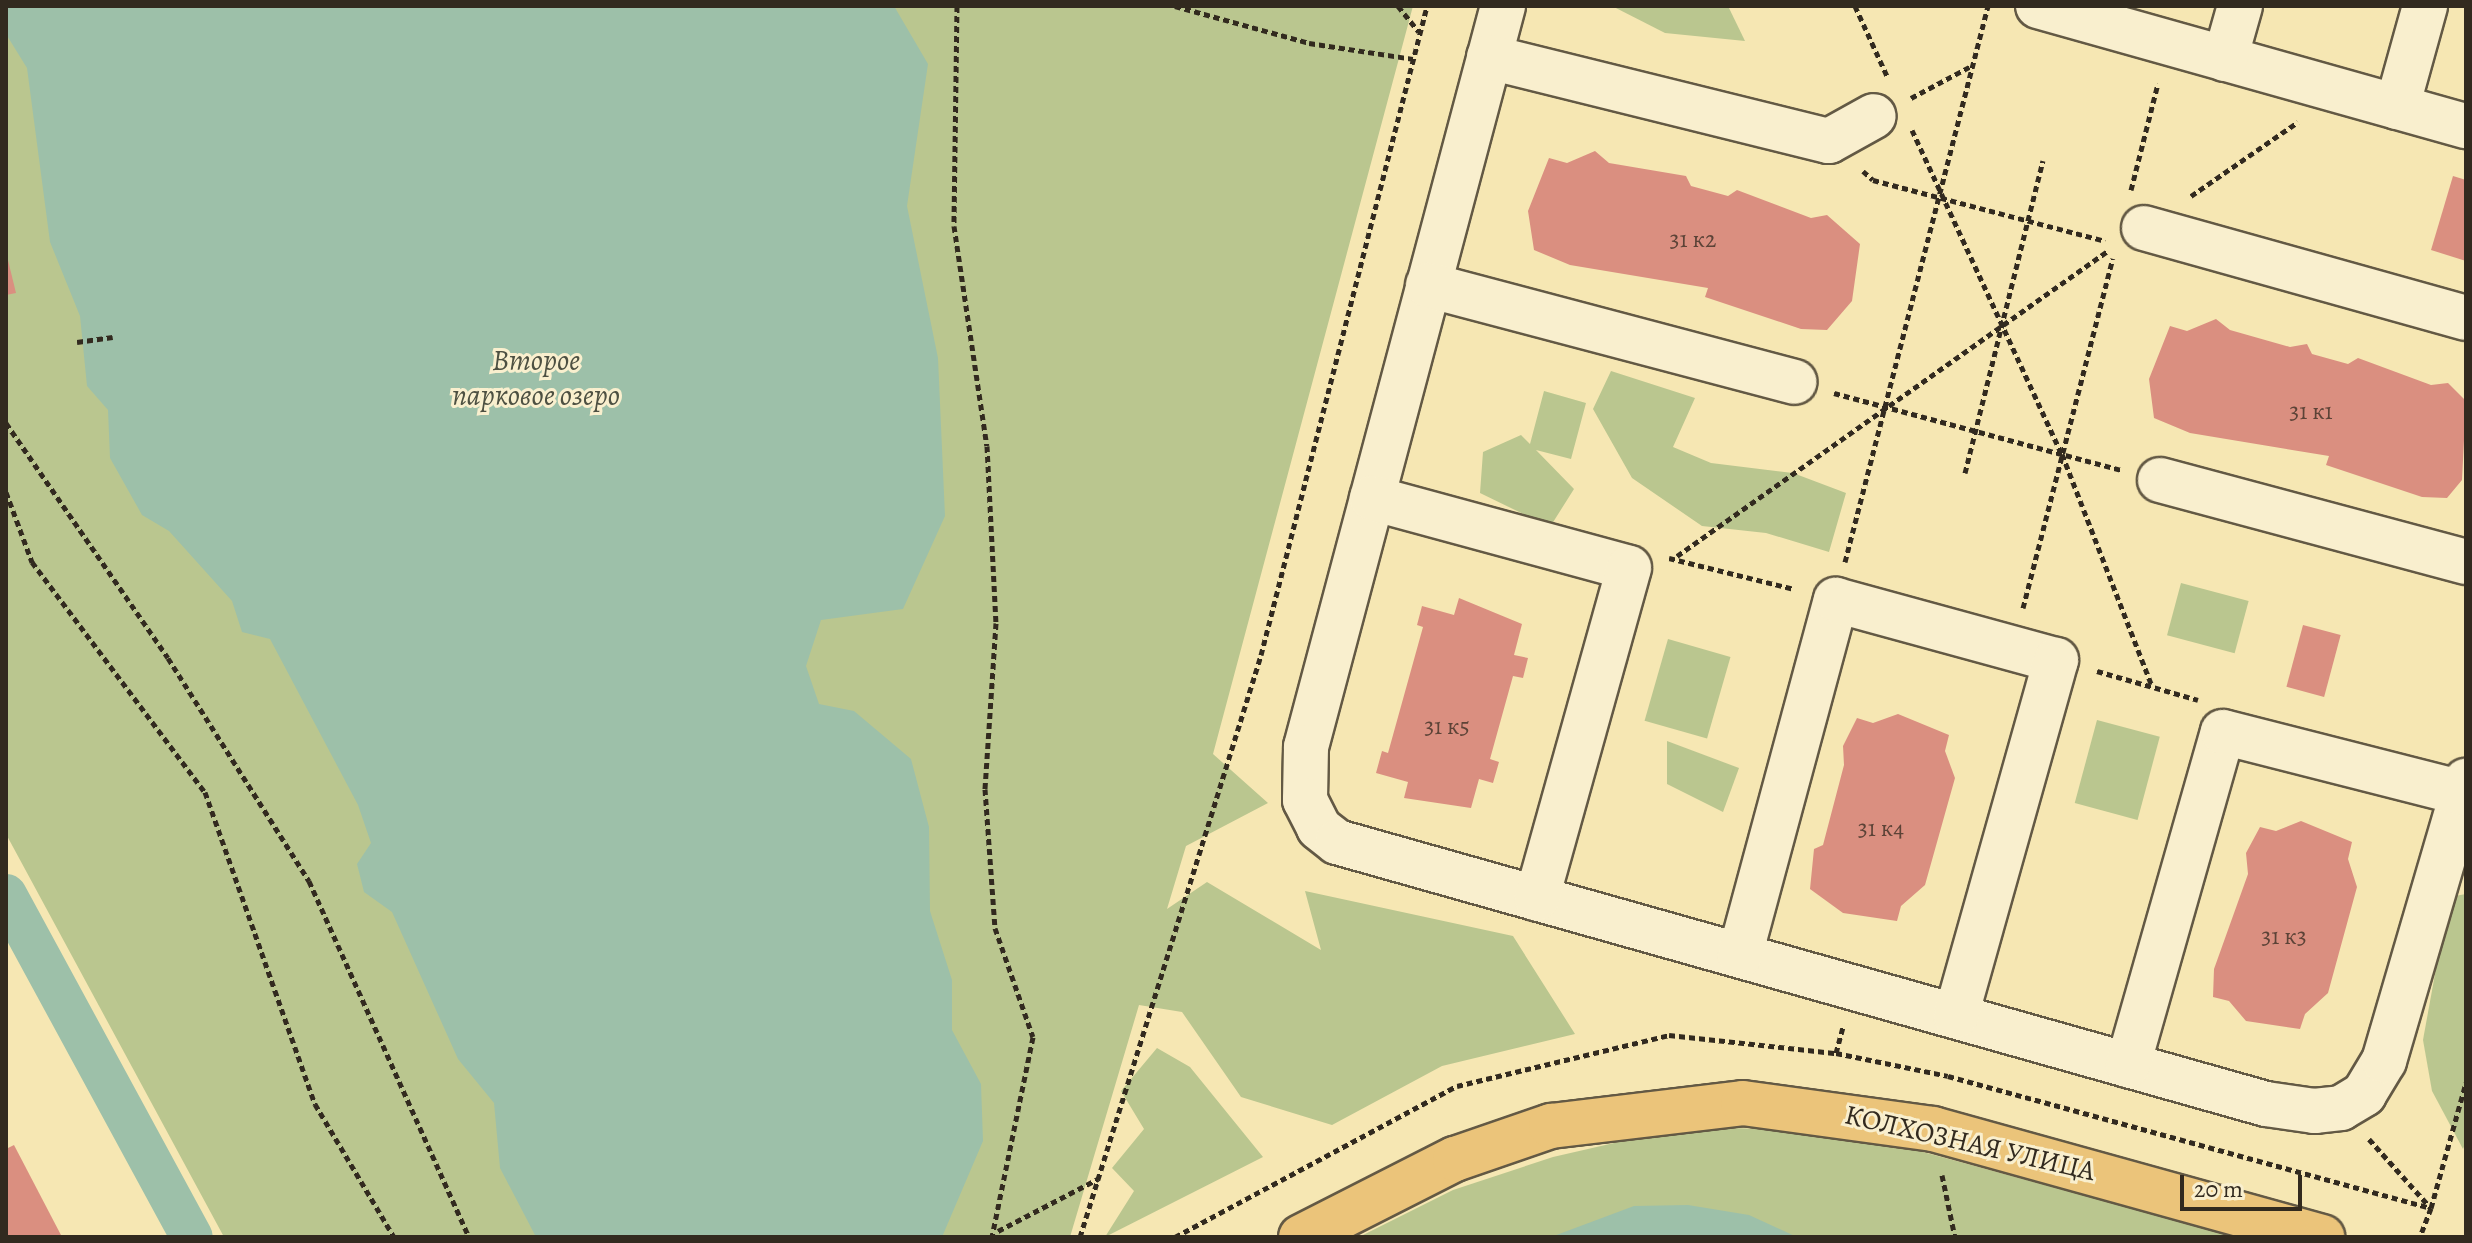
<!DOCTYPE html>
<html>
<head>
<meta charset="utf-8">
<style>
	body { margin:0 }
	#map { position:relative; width:2472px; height:1243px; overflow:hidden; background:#f6e7b3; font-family:Alegreya,serif }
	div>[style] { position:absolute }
	.green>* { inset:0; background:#bac68f; transform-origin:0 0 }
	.water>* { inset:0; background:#9dc0a9 }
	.canal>* { height:42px; margin:-21px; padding:0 21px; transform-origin:21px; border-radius:21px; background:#9dc0a9 }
	.building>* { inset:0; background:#da8f80; transform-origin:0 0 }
	.path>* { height:5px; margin-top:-2.5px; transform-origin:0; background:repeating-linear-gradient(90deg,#322a1f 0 6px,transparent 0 10px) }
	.roads { filter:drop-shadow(2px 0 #635944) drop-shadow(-2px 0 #635944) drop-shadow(0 2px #635944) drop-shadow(0 -2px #635944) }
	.minor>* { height:44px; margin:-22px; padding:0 22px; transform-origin:22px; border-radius:22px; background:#f9efce }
	.major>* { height:44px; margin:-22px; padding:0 22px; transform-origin:22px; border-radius:22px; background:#ebc47a }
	span { translate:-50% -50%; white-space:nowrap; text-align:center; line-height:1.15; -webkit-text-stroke:6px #f9efce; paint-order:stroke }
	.number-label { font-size:24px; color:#5c4337 }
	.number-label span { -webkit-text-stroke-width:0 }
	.street-label { font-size:28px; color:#322a1f }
	.water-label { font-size:30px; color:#4d5042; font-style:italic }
	.frame { position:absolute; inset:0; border:8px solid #322a1f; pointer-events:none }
	.scale { position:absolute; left:2180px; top:1175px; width:122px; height:36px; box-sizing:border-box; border:4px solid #322a1f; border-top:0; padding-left:10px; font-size:24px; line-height:28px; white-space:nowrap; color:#322a1f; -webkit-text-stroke:6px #f9efce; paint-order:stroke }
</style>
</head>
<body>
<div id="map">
	<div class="green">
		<i style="clip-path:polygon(6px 6px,1413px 6px,1213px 754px,1268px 803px,1186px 846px,1167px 909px,1207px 882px,1321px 950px,1305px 891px,1513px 936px,1575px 1034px,1442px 1066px,1332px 1125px,1241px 1097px,1182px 1012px,1139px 1005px,1070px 1237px,224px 1237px,6px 834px)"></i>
		<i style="clip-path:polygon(1612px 6px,1728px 6px,1745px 41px,1665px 33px)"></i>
		<i style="clip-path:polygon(1611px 371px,1695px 398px,1673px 447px,1711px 463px,1793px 473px,1846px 493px,1829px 552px,1766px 533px,1702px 526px,1632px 478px,1593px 409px)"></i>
		<i style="clip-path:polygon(1544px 391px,1586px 403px,1571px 459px,1536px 450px,1574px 489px,1550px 527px,1480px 493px,1483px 452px,1521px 435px,1530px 444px)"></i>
		<i style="left:2181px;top:583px;width:70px;height:54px;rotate:15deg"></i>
		<i style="left:1668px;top:639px;width:65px;height:85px;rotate:16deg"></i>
		<i style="left:2097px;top:720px;width:65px;height:86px;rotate:15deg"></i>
		<i style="clip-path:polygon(1667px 741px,1739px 768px,1723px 812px,1667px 784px)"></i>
		<i style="clip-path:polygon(2466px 894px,2466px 1142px,2463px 1149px,2432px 1091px,2423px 1040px,2449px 897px)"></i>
		<i style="clip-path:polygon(1157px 1048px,1190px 1067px,1263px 1157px,1105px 1237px,1134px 1191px,1112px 1168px,1144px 1129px,1121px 1091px)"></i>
		<i style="clip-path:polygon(1733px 1128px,1816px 1131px,1923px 1152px,2237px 1237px,1359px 1237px,1453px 1190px,1553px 1157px,1649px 1135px)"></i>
	</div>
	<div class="water">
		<i style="clip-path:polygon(6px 6px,894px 6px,928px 64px,907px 206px,938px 358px,945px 516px,903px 609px,821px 620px,806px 666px,819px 704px,854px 711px,911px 759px,929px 827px,930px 911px,952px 980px,952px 1030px,981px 1084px,983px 1141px,942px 1237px,536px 1237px,500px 1168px,494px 1103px,458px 1059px,392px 912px,364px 892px,357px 864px,371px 843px,358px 805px,270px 639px,242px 632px,232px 601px,169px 531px,142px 515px,110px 458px,108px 410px,87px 386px,80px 316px,50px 242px,27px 68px,6px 34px)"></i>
		<i style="clip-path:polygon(1688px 1205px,1749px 1215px,1797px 1237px,1551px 1237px,1634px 1206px)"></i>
	</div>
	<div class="canal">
		<i style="left:6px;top:895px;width:389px;rotate:61.5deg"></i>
	</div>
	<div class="building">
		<i style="clip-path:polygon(1595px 151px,1609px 163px,1686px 176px,1691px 186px,1728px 196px,1737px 190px,1811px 218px,1827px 215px,1860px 244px,1852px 301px,1827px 330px,1801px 329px,1705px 297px,1708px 288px,1570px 265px,1534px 250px,1528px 211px,1549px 158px,1567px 163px)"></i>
		<i style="clip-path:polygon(2453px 176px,2466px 180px,2466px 261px,2431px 250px)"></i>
		<i style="clip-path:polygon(6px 252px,16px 293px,6px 295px)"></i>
		<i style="clip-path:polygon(2216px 319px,2230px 330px,2290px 347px,2307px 344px,2312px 354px,2348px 364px,2358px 358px,2431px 385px,2448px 383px,2466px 401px,2462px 480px,2447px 498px,2422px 497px,2326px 465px,2329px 456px,2190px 433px,2154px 418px,2149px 379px,2170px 326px,2187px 331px)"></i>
		<i style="clip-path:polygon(1459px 598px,1522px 624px,1514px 655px,1528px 658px,1523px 678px,1513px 676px,1490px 759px,1499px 762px,1493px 783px,1479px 779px,1471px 808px,1404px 798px,1408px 782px,1376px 773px,1382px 751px,1388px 753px,1423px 627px,1417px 625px,1422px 606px,1454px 615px)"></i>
		<i style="left:2303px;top:625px;width:39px;height:64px;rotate:15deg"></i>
		<i style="clip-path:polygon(1898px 714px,1949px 735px,1945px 751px,1955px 778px,1925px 885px,1901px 906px,1897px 921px,1843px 913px,1810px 889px,1814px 849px,1823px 845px,1844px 765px,1843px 746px,1857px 718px,1873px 723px)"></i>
		<i style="clip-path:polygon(2301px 821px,2352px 842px,2348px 859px,2357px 887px,2328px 993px,2305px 1014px,2300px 1029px,2246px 1021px,2229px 1001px,2213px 997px,2214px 969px,2248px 874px,2246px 853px,2260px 827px,2276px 831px)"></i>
		<i style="clip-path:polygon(14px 1145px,62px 1237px,6px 1237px,6px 1149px)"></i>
	</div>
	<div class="path">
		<i style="left:957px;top:6px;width:220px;rotate:90.8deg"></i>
		<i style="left:954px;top:226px;width:222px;rotate:81.5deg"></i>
		<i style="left:987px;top:446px;width:177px;rotate:87.1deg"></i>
		<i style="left:996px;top:623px;width:166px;rotate:93.8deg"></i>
		<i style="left:985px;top:789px;width:139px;rotate:85.9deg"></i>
		<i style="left:995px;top:928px;width:115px;rotate:70.8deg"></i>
		<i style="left:1033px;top:1037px;width:204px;rotate:101.6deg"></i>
		<i style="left:1175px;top:6px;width:139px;rotate:15.4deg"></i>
		<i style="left:1309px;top:43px;width:105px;rotate:8.7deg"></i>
		<i style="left:1398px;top:6px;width:33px;rotate:51deg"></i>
		<i style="left:1855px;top:6px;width:79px;rotate:65.4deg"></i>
		<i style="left:1911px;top:98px;width:70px;rotate:-28deg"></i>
		<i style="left:1912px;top:130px;width:357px;rotate:65.2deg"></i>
		<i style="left:2062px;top:454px;width:249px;rotate:68.8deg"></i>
		<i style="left:1863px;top:171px;width:13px;rotate:42deg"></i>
		<i style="left:1873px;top:180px;width:240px;rotate:14.7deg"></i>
		<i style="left:2131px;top:190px;width:110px;rotate:-75.8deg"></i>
		<i style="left:2191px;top:196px;width:130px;rotate:-34.7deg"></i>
		<i style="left:77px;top:342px;width:36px;rotate:-8deg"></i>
		<i style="left:1834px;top:393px;width:298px;rotate:15deg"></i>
		<i style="left:6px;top:423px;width:285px;rotate:55.4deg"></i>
		<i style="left:168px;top:658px;width:264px;rotate:57.7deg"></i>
		<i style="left:309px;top:881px;width:390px;rotate:65.8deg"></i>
		<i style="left:1965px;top:473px;width:322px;rotate:-76deg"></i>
		<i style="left:6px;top:492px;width:75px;rotate:69.6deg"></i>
		<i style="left:32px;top:562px;width:288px;rotate:53.1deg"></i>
		<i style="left:205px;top:792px;width:331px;rotate:70.6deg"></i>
		<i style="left:315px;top:1104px;width:155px;rotate:59.3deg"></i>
		<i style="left:1677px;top:556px;width:529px;rotate:-35.31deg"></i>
		<i style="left:1669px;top:558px;width:129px;rotate:13.9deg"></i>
		<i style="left:1845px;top:562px;width:574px;rotate:-75.58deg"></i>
		<i style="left:2023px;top:608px;width:361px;rotate:-75.6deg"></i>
		<i style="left:2097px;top:671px;width:105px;rotate:16deg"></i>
		<i style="left:1836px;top:1053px;width:27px;rotate:-75deg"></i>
		<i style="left:2369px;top:1139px;width:93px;rotate:48.1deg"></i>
		<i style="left:2431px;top:1208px;width:31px;rotate:111deg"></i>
		<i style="left:1942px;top:1175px;width:63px;rotate:78.2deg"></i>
		<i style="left:998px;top:1231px;width:113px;rotate:-27.5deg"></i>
		<i style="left:1080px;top:1237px;width:609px;rotate:-72.72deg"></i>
		<i style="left:1261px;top:655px;width:670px;rotate:-75.65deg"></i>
		<i style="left:1175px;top:1237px;width:320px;rotate:-28.2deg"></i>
		<i style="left:1457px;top:1086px;width:218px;rotate:-13.5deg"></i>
		<i style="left:1669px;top:1035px;width:168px;rotate:6.2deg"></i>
		<i style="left:1836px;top:1053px;width:114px;rotate:11.6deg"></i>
		<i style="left:1948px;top:1076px;width:501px;rotate:15.29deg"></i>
		<i style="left:2431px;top:1208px;width:130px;rotate:-74.4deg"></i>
	</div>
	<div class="roads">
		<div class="minor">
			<i style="left:1503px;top:6px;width:767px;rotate:104.89deg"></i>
			<i style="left:1306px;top:747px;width:53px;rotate:91.1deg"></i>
			<i style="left:1305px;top:800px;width:31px;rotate:63deg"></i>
			<i style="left:1319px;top:828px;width:23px;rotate:38deg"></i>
			<i style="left:1337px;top:842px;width:965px;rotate:15.75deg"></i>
			<i style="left:2266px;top:1104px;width:49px;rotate:8.3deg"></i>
			<i style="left:2314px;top:1111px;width:27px;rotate:-6deg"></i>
			<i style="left:2341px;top:1108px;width:27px;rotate:-31deg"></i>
			<i style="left:2364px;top:1094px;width:39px;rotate:-59deg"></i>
			<i style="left:2384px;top:1061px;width:292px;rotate:-73.7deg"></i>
			<i style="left:2038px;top:6px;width:445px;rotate:15.7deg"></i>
			<i style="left:1489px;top:57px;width:350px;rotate:13.9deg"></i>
			<i style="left:1829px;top:141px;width:51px;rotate:-29.1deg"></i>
			<i style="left:2225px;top:59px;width:55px;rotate:-74.2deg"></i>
			<i style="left:2397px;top:107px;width:105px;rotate:-74.5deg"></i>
			<i style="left:2144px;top:228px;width:334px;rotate:15.6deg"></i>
			<i style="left:1428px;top:285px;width:379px;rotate:14.8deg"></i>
			<i style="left:2160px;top:480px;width:317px;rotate:15deg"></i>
			<i style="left:1372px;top:498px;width:266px;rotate:15.2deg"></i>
			<i style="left:1629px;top:568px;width:343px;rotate:105.6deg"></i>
			<i style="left:1740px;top:955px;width:368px;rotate:-74.9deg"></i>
			<i style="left:1836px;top:600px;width:228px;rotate:15.3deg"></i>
			<i style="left:2056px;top:660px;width:370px;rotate:105.7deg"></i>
			<i style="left:2128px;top:1065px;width:346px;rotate:-74.1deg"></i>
			<i style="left:2223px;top:732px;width:251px;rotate:14.3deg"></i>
		</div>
		<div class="major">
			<i style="left:1301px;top:1237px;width:173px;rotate:-26.9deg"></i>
			<i style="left:1455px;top:1159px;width:102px;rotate:-19deg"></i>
			<i style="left:1551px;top:1126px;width:193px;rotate:-6.8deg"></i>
			<i style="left:1743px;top:1103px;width:192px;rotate:7.8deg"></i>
			<i style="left:1933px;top:1129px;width:404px;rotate:15.5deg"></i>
		</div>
	</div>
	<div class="number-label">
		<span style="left:1693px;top:240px">31 к2</span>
		<span style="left:2311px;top:412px">31 к1</span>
		<span style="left:1447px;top:727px">31 к5</span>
		<span style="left:1881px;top:829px">31 к4</span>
		<span style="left:2284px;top:937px">31 к3</span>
	</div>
	<div class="street-label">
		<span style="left:1970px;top:1143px;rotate:13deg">КОЛХОЗНАЯ УЛИЦА</span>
	</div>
	<div class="water-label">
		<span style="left:536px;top:377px">Второе<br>парковое озеро</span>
	</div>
	<div class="frame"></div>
	<div class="scale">20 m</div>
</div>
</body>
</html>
